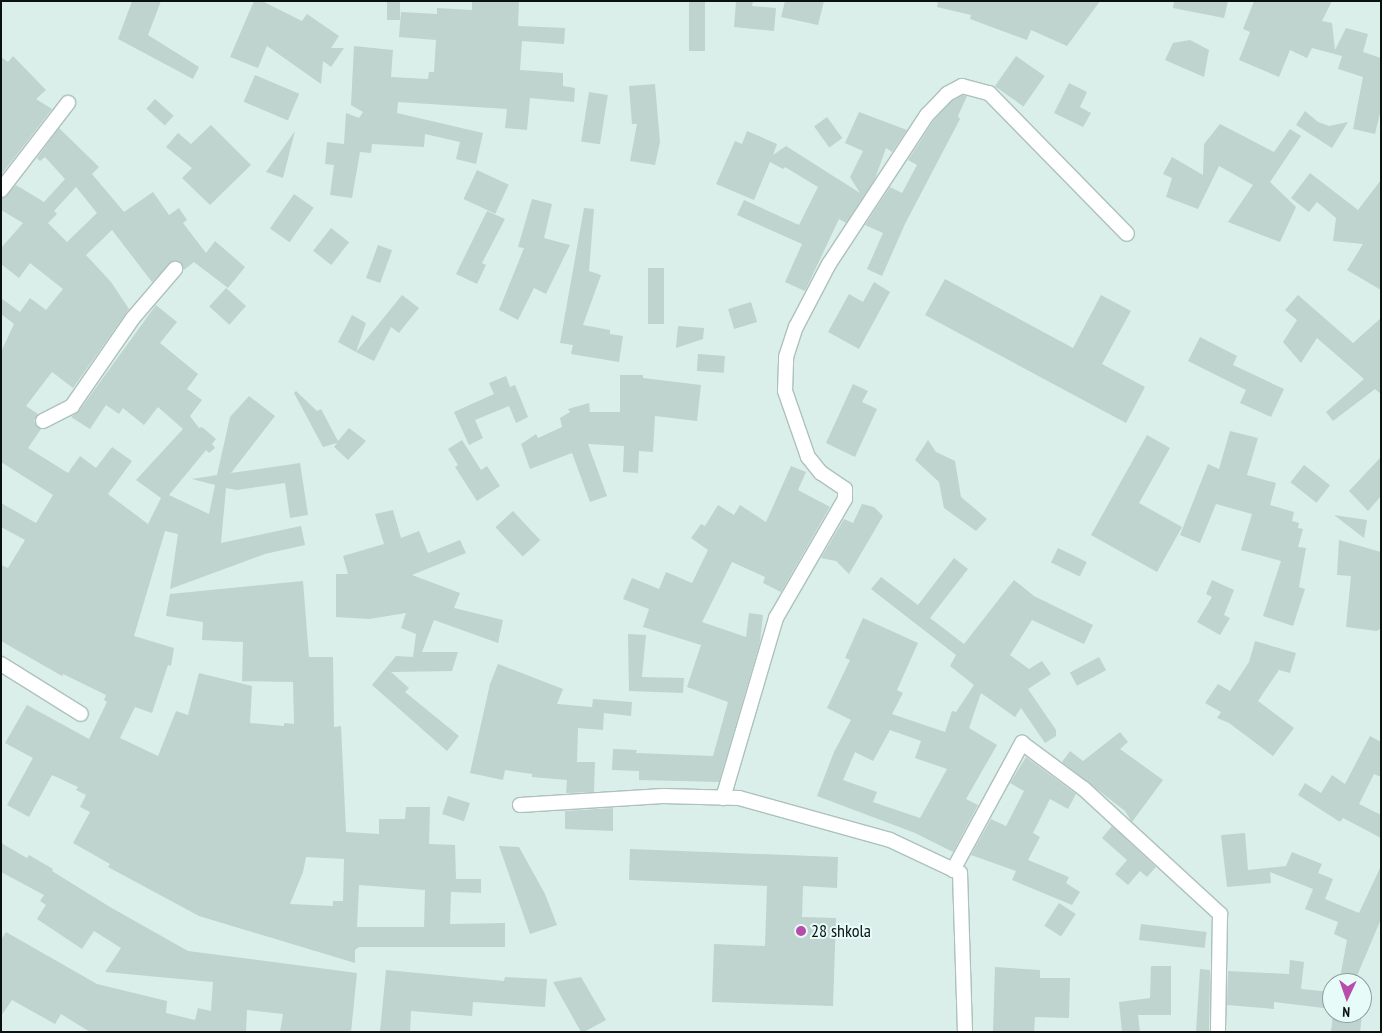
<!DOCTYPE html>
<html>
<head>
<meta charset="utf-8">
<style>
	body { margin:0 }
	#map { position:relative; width:1382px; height:1033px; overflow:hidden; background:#daefea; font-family:"PT Sans Narrow",sans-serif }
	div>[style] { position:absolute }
	.building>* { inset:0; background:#bfd3cf; transform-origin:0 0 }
	.roads { filter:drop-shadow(1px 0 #adc1bd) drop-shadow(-1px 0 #adc1bd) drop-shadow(0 1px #adc1bd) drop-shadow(0 -1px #adc1bd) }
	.minor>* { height:14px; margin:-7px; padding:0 7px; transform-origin:7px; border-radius:7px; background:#fff }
	.dots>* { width:14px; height:14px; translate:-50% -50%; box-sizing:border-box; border:2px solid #e7fcf8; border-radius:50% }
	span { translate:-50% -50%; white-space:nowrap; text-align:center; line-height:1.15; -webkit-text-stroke:4px #e7fcf8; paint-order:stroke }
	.poi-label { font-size:18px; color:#0a110f }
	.left { translate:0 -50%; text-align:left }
	.frame { position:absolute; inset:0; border:2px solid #0a110f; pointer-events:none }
	.north { position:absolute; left:1322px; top:973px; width:50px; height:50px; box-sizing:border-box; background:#e7fcf8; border:1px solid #8f9e9b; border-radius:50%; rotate:183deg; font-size:14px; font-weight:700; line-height:20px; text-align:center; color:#0a110f }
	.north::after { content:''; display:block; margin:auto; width:18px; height:22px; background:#b84cac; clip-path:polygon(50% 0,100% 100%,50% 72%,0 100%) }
</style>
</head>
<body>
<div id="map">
	<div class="building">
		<i style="clip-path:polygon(132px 1px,161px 1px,148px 35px,199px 67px,193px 79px,118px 39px)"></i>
		<i style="clip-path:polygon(254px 1px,262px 1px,302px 21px,307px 14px,339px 36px,331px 48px,344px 48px,331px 67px,323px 61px,321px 84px,267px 46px,258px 68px,230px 57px)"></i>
		<i style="left:387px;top:1px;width:13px;height:19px"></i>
		<i style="clip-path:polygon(472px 1px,519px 1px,518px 26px,565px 28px,564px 44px,522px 41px,520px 70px,563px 73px,563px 86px,575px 88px,574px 102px,530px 98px,527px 130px,505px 128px,507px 109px,398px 102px,397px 113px,483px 133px,476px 164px,456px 159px,460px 142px,425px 134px,424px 147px,372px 144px,371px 153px,360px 152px,352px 198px,330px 195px,334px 165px,325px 164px,327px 142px,344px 144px,346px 113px,359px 118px,363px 112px,351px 105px,354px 46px,393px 50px,391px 77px,428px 79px,429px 72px,434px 72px,436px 40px,399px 37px,401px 12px,437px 14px,437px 8px,472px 10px)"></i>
		<i style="left:689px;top:1px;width:16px;height:50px"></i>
		<i style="clip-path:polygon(736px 1px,753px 1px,752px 6px,776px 8px,774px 31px,734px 27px)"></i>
		<i style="clip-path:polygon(785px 1px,824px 1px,818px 25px,781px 17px)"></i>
		<i style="clip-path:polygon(938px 1px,1100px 1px,1067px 46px,1031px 30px,1027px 40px,970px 19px,971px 15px,937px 7px)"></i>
		<i style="clip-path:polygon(1174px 1px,1228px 1px,1224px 18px,1173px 8px)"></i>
		<i style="clip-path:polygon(1254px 1px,1332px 1px,1322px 21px,1332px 23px,1335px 50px,1346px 28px,1368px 34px,1363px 52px,1381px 58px,1381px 109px,1375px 134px,1353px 129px,1363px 77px,1338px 69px,1342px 56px,1312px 48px,1307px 58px,1290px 50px,1279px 77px,1239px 60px,1250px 32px,1243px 29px)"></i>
		<i style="clip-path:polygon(1190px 40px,1209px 50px,1204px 77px,1165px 60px,1173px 43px)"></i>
		<i style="clip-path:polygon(13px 56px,46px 90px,36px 99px,52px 109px,1px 175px,1px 57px,8px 62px)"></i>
		<i style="left:1016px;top:56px;width:35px;height:37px;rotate:35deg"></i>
		<i style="left:255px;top:75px;width:48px;height:29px;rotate:23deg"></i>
		<i style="clip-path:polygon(1069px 83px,1087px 92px,1080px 107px,1091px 113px,1083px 127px,1054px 113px)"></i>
		<i style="clip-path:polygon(655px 84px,660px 142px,655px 165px,630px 161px,637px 124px,632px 124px,629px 86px)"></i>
		<i style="left:589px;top:92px;width:19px;height:50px;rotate:9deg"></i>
		<i style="clip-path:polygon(963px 95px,967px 96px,958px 116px,960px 119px,905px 224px,882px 276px,867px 269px,883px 233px,865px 225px,890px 187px,902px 193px,917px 165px,908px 160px,934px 120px,952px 101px)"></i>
		<i style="left:155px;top:99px;width:25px;height:13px;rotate:42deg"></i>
		<i style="clip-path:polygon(1305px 111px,1318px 122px,1329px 126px,1348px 122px,1332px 148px,1296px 125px)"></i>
		<i style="clip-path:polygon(859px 112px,907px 130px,892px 152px,886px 148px,875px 179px,846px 223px,839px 219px,805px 291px,785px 282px,802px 244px,737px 215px,744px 200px,799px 225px,818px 187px,785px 167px,783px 169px,770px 162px,754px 200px,716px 184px,735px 141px,742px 144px,747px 131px,777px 144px,773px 155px,786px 146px,860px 193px,850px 177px,863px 151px,845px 143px)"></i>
		<i style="left:827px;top:117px;width:26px;height:16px;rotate:54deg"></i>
		<i style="clip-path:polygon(1220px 124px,1274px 152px,1290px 129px,1301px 136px,1270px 182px,1296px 207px,1280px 242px,1228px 222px,1253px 185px,1219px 166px,1198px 209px,1166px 197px,1172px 178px,1163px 174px,1172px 157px,1203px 175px,1204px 144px)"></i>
		<i style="clip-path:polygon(211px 125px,251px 165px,210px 205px,182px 178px,192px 168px,166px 147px,178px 133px,191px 144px)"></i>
		<i style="clip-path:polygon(evenodd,59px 128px,99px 167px,92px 174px,124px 212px,153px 192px,169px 215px,179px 208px,187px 220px,183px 223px,206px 253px,215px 241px,245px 267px,228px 288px,194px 262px,184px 270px,180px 262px,173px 261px,152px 282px,112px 230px,86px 255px,111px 282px,129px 309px,73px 388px,52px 372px,26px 406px,38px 414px,34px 421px,41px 429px,28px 448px,68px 473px,80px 456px,96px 468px,112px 447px,132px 461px,108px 494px,148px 524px,161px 498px,136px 480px,183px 429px,158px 407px,144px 425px,123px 408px,119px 414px,106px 405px,90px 429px,71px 417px,79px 411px,156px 305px,177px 322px,160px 343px,198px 374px,187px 389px,202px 400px,190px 416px,199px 428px,202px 427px,216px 439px,212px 444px,215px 448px,209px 453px,206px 450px,169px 495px,209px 514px,215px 485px,192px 479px,217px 475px,230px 417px,249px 396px,275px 416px,231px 473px,300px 463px,308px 515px,290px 518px,285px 483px,237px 490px,226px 488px,221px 543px,301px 526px,305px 545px,265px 554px,170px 589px,178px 534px,165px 531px,134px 636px,174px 648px,171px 666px,168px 665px,152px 713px,135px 707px,120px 738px,158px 756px,176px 711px,188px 715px,199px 673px,252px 686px,250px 723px,284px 726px,284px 723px,294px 724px,293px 682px,242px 681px,243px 642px,202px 640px,203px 622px,166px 616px,170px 594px,303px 581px,309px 657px,333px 657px,334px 727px,341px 726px,346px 832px,379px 834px,379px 819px,405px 819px,406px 807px,430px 807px,429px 844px,455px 845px,456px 879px,481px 879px,481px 893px,451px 892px,450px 924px,505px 923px,505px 947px,359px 947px,355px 950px,355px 963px,199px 916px,108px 867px,110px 864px,73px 843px,90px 812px,80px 807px,86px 795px,76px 790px,78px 787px,52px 775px,29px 817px,7px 805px,33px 758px,5px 743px,27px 705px,89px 739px,107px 702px,104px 700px,106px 695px,63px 674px,62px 676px,1px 641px,1px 565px,8px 568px,25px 540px,1px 527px,1px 503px,36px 523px,53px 495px,1px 462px,1px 352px,14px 324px,1px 314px,1px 298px,20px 312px,30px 298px,46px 310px,63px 289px,30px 263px,19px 278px,1px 264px,1px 248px,23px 223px,1px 210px,1px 199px,16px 185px,44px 202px,65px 179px,45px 157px,40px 161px,37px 158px,59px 128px,76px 187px,97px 213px,67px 242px,48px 223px,57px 214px,54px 211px,76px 187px,59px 128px,306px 857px,344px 859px,343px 901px,333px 901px,333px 906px,290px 904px,303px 872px,306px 857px,59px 128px,359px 885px,425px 890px,424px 927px,357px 927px,359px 885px)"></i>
		<i style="clip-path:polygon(295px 131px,283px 178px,266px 172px)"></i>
		<i style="left:477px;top:170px;width:35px;height:32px;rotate:25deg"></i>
		<i style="clip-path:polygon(1310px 173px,1358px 210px,1381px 180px,1381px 290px,1347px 270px,1363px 244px,1333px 241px,1336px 218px,1317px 202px,1309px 212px,1291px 198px)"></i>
		<i style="left:294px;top:194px;width:24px;height:42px;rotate:35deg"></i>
		<i style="clip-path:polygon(532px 199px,552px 204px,544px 238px,570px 245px,546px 294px,534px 288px,518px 320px,499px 310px,524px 248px,518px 247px)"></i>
		<i style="clip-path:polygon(584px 208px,594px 209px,589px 271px,601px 275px,583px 325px,610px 330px,610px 334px,623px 336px,619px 362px,571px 354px,573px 345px,560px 343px)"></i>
		<i style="clip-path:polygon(487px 211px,505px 219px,482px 263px,486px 265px,477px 284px,456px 274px)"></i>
		<i style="left:331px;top:228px;width:23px;height:29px;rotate:38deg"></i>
		<i style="left:378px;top:245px;width:15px;height:35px;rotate:20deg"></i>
		<i style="left:648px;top:268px;width:16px;height:56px"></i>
		<i style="clip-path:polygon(945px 279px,1073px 348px,1101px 295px,1131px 311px,1102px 364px,1145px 387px,1126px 423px,925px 315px)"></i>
		<i style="clip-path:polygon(874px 282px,890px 292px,859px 349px,828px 332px,849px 294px,863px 302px)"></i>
		<i style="left:226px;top:288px;width:27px;height:25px;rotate:42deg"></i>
		<i style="clip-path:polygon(402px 295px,419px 308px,406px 324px,399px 333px,391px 327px,374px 361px,356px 352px)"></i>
		<i style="clip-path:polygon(1298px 295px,1353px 343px,1381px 318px,1381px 394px,1375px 389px,1333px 421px,1326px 412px,1364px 379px,1317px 338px,1301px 363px,1283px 342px,1297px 320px,1285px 310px)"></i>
		<i style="left:751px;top:302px;width:21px;height:24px;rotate:73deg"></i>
		<i style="clip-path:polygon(352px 315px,366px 323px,356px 352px,338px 342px)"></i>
		<i style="clip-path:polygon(678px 326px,704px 328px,703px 339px,676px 348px)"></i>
		<i style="clip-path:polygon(1200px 337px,1237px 356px,1233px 365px,1284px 389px,1271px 417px,1240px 403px,1246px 390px,1188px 361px)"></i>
		<i style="left:698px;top:354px;width:27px;height:17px;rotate:4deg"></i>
		<i style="clip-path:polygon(620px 375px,643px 375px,643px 378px,701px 385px,697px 421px,655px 416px,653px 452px,639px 451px,638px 473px,623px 472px,624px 446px,588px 444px,607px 496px,590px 502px,572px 453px,530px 469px,521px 444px,536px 434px,538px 438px,562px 427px,560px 418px,570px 412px,568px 409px,589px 403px,590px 412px,620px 412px)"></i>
		<i style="clip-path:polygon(506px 376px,510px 387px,515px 385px,528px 417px,516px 423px,509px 406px,475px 420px,483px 438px,469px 445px,454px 412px,494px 394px,489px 383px)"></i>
		<i style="clip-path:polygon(853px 384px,868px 391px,862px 402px,877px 409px,855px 457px,826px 443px)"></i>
		<i style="clip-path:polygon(296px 391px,317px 411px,321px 409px,338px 441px,349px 428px,366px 441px,348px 460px,334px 447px,337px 443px,323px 447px,294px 393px)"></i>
		<i style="clip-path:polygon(1230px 431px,1258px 438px,1247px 475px,1276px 483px,1270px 505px,1294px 512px,1292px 521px,1299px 523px,1298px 528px,1303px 529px,1298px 547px,1306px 548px,1299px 587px,1305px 589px,1293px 626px,1263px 616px,1281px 561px,1241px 550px,1252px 514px,1216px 504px,1200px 543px,1180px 535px,1208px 464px,1219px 469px)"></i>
		<i style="clip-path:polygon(1147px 435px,1170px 448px,1139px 503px,1182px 527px,1157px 572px,1091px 535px)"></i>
		<i style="clip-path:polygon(462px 440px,481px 470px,487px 466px,500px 486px,477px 501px,455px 467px,458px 465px,448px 449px)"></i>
		<i style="clip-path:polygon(928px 440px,936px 452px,955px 461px,961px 497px,987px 519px,976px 531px,944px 508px,939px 482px,915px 460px)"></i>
		<i style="clip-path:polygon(1381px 457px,1381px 496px,1368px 511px,1349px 491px)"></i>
		<i style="left:1304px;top:465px;width:33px;height:22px;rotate:38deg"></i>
		<i style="clip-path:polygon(791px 466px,806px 472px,798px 490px,830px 507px,828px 510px,781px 592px,763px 583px,765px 577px,732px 562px,702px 622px,746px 637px,749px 613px,763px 615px,760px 642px,719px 782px,639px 780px,639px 771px,612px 770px,613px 749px,637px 750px,636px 753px,713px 756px,728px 702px,687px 687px,701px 645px,643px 627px,649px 609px,623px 599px,632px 578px,659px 589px,666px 572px,692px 583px,708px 550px,691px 538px,701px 524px,705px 526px,718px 505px,734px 515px,740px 505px,766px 522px)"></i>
		<i style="clip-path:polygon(862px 504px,874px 507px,883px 516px,849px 574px,836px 561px,821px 558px,844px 519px,853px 523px)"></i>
		<i style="clip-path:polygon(393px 510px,401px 538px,419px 531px,428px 553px,460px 540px,466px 553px,412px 575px,460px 593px,454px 608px,503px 620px,498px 643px,434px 620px,422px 652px,458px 652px,452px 671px,391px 672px,409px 688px,405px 692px,459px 736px,447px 751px,372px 685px,396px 656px,413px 657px,416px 634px,401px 628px,406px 613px,369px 619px,336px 617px,336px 574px,348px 574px,343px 556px,384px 544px,375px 514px)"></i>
		<i style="left:513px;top:511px;width:40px;height:24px;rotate:47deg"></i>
		<i style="clip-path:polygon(1334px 515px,1367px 520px,1364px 538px)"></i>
		<i style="clip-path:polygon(1339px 540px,1381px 552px,1381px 628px,1377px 631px,1346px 627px,1351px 576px,1337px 575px)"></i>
		<i style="left:1058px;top:548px;width:32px;height:16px;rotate:26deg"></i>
		<i style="clip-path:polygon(evenodd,954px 558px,968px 569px,930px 618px,964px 644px,1014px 580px,1034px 596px,1093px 625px,1084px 644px,1032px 620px,1010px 655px,1029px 669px,1042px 661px,1051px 674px,1028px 689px,1056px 730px,1056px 736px,1045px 743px,1021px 708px,1015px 717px,981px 693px,969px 728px,997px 745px,966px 799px,978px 805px,953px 852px,915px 833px,817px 796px,834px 752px,851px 720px,827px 708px,850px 660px,845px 658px,863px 618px,918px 643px,897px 690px,903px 693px,892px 714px,945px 732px,952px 711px,956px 712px,974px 685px,950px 666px,956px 655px,871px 589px,881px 577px,918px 605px,954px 558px,890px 730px,921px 741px,915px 758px,947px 769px,920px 818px,873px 802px,877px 792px,843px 780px,855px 752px,873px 761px,890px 730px)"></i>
		<i style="clip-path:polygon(1212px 580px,1234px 590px,1224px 615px,1230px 618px,1220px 635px,1197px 622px,1212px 597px,1206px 594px)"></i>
		<i style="clip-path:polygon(628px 634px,646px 635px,642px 677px,684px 678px,683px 693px,629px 691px)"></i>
		<i style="clip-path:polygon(1255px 641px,1296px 653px,1290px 673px,1279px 670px,1258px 701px,1294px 728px,1273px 756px,1229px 723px,1217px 718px,1221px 712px,1205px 703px,1218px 684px,1230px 691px,1249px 662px)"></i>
		<i style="left:1099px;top:657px;width:15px;height:33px;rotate:62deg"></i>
		<i style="clip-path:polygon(498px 664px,563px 689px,557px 704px,592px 707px,593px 699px,632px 702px,631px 716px,604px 713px,603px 730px,578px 728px,577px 762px,595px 762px,594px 792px,566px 793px,567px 780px,532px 777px,532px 774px,505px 770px,503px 780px,470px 773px,490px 684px)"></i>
		<i style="clip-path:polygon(1120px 732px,1128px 742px,1120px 749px,1163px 780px,1132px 822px,1125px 811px,1062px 762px,1070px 751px,1083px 761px)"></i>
		<i style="clip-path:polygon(1370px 736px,1381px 742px,1381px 777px,1374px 774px,1359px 804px,1381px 815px,1381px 838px,1343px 818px,1340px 822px,1298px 795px,1305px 783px,1321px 793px,1332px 775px,1345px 784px)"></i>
		<i style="clip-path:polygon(1026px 757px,1076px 794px,1068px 809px,1050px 799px,1033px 833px,1040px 837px,1028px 860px,1069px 877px,1066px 883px,1080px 892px,1072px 905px,1012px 880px,1016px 871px,971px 855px,991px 819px,1006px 826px,1024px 791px,1010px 783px)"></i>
		<i style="left:448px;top:796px;width:23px;height:19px;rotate:18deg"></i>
		<i style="clip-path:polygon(613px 808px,613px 831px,565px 829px,565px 811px)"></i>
		<i style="clip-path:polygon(1112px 826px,1156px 867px,1147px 877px,1140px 871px,1128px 885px,1115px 874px,1127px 860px,1102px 838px)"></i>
		<i style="clip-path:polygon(1245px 833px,1248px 870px,1286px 866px,1292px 852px,1322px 864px,1318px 873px,1333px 879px,1325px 899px,1359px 913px,1381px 866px,1381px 919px,1354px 983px,1339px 983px,1347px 940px,1334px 934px,1338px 922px,1305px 909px,1313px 889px,1270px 872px,1271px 883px,1227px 887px,1221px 835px)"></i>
		<i style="clip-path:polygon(1px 843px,27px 858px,29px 855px,53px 869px,52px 871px,110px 907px,188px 951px,357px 973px,351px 1032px,280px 1032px,283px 1014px,247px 1010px,246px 1032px,90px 1032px,61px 1014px,55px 1024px,12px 1000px,1px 1016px,1px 940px,6px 932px,97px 984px,167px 1001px,166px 1013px,195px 1020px,198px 1008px,211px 1011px,213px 982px,105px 972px,121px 948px,94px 931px,82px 949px,37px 919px,46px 905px,40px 901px,44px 895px,1px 872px)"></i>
		<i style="clip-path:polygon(499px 846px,519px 847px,545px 894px,557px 925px,530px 934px)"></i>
		<i style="clip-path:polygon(630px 849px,838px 857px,837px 888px,803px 886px,802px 917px,836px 918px,833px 1006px,712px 1002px,714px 944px,765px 946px,767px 886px,629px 880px)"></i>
		<i style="left:1059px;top:903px;width:20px;height:27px;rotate:33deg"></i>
		<i style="left:1141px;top:924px;width:66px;height:16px;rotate:7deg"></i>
		<i style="clip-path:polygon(1290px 960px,1304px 962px,1301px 989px,1332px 992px,1332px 1009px,1274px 1002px,1274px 1009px,1227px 1005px,1228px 971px,1289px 974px)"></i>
		<i style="clip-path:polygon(1151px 966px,1171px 966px,1171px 1015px,1138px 1015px,1140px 1032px,1122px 1032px,1119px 1002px,1150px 998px)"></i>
		<i style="clip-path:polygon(995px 967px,1040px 970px,1040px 978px,1070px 978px,1069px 1018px,1035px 1017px,1034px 1032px,993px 1032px)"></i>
		<i style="clip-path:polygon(1200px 969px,1210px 970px,1209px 1032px,1196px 1032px)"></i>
		<i style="clip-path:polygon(386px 970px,504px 981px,505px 977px,547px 979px,545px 1007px,473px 1002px,472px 1016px,411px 1011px,410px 1032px,380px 1032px)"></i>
		<i style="clip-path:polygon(581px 977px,606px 1020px,584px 1032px,581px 1032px,553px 982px)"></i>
		<i style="clip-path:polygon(1333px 1013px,1362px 1016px,1360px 1032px,1331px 1032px)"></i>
	</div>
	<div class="roads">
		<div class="minor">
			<i style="left:1px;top:190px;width:110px;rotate:-52.4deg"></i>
			<i style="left:43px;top:421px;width:33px;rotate:-27deg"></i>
			<i style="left:72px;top:406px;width:107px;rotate:-55.3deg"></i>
			<i style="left:133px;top:318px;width:65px;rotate:-49.4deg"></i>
			<i style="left:1px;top:664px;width:94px;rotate:32deg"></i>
			<i style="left:723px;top:798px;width:188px;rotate:-73.6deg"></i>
			<i style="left:776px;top:618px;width:138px;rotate:-59.9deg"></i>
			<i style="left:845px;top:499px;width:10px;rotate:-90deg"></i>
			<i style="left:845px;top:489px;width:29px;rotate:-146deg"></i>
			<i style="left:821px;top:473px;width:21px;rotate:-129deg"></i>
			<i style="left:808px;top:457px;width:70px;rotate:-109.2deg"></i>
			<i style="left:785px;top:391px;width:34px;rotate:-88deg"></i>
			<i style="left:786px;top:357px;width:32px;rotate:-72deg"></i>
			<i style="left:796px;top:327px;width:71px;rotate:-62.4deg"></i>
			<i style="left:829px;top:264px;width:178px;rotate:-56.7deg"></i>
			<i style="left:927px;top:115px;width:29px;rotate:-46deg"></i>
			<i style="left:947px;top:94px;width:17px;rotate:-28deg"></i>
			<i style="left:962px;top:86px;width:28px;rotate:15deg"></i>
			<i style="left:989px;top:93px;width:197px;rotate:45.6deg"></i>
			<i style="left:520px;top:805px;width:143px;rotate:-3.6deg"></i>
			<i style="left:663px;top:796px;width:76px;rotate:1.5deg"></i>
			<i style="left:739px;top:798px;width:157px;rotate:15.5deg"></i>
			<i style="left:890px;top:840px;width:77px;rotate:25.2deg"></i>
			<i style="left:960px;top:873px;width:159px;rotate:88.2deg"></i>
			<i style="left:953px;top:870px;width:145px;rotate:-61.5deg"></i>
			<i style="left:1022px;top:743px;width:77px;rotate:36.6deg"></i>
			<i style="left:1084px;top:789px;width:185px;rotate:42.6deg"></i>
			<i style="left:1220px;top:914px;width:118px;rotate:91deg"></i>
		</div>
	</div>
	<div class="dots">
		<i style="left:801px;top:931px;background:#b84cac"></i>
	</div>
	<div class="poi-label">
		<span class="left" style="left:811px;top:931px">28 shkola</span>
	</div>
	<div class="frame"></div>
	<div class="north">N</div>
</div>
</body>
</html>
